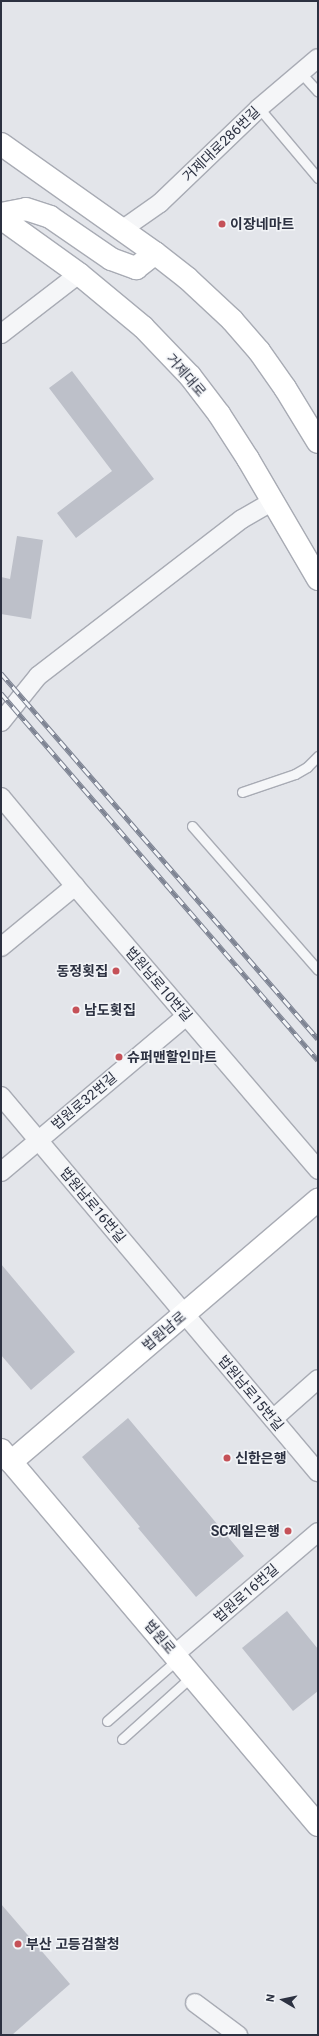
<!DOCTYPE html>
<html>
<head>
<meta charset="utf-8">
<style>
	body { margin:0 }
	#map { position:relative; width:319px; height:2036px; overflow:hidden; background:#e3e5ea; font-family:Roboto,"Noto Sans KR",sans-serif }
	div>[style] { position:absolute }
	.building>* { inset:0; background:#bdc0c9 }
	.roads { filter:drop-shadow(1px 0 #a8abb4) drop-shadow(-1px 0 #a8abb4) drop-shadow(0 1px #a8abb4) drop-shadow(0 -1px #a8abb4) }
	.lane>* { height:9px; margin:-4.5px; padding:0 4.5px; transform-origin:4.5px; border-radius:4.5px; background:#f5f6f8 }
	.street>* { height:18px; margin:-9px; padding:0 9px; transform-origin:9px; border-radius:9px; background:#f5f6f8 }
	.secondary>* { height:22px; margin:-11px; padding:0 11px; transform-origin:11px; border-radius:11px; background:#fff }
	.primary>* { height:22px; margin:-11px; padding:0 11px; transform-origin:11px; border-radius:11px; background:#fff }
	.rail>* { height:4.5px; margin-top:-2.25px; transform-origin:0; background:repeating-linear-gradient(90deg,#f2f4f7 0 9px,#7d8392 0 18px); box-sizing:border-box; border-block:1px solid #7d8392 }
	.dots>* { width:11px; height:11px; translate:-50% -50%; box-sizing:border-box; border:2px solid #f2f4f7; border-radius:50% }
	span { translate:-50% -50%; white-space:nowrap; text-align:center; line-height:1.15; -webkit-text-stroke:3px #f2f4f7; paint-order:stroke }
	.street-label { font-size:14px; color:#2c3141 }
	.poi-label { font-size:14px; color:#2c3141; font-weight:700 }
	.left { translate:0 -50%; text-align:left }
	.right { translate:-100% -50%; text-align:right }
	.frame { position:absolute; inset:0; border:2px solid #2c3141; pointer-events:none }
	.north { position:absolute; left:263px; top:1980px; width:40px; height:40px; -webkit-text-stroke:3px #f2f4f7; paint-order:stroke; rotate:279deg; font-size:11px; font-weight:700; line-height:16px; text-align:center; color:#2c3141 }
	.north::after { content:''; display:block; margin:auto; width:14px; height:18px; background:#2c3141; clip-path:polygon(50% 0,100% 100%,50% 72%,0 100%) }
</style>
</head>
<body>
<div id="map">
	<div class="building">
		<i style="clip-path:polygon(72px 371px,154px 479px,76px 538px,57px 513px,112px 471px,49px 388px)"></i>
		<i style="clip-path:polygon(17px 536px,43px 540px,31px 619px,1px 614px,1px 577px,10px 579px)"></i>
		<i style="clip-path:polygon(1px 1264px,75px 1352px,31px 1390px,1px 1355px)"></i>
		<i style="clip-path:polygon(128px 1418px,244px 1556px,196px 1597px,138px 1528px,140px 1527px,82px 1457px)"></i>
		<i style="clip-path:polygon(287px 1611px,318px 1649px,318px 1691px,293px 1711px,242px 1648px)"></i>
		<i style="clip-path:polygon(1px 1904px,70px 1984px,12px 2035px,1px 2035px)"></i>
	</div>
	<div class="roads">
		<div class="lane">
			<i style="left:301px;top:73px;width:25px;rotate:48deg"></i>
			<i style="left:259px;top:108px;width:92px;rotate:49.9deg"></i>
			<i style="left:242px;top:792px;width:56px;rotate:-18.8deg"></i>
			<i style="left:295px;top:774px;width:14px;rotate:-30deg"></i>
			<i style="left:307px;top:767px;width:16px;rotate:-45deg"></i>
			<i style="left:192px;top:826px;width:191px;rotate:48.8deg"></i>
			<i style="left:107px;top:1721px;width:94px;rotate:-41.1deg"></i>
			<i style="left:122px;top:1739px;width:94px;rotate:-42deg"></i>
		</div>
		<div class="street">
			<i style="left:123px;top:229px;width:45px;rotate:-35.1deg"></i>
			<i style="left:160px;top:203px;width:137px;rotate:-43.8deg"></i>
			<i style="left:259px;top:108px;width:77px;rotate:-40.3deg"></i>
			<i style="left:1px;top:334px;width:98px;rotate:-37.6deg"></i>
			<i style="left:1px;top:722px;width:59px;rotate:-51.2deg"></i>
			<i style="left:38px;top:676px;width:257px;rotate:-37.6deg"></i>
			<i style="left:242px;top:519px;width:36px;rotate:-30deg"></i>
			<i style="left:1px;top:797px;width:116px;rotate:50.3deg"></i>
			<i style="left:75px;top:886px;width:374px;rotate:49.4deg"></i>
			<i style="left:1px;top:947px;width:96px;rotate:-39.5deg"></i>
			<i style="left:1px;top:1096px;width:492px;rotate:49.9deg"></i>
			<i style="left:1px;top:1172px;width:242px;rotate:-40.1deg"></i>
			<i style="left:273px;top:1419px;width:60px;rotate:-41.6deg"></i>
			<i style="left:174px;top:1655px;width:189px;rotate:-40.5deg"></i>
			<i style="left:195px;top:2003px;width:54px;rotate:36.7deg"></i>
		</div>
		<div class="secondary">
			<i style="left:1px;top:1450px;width:491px;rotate:49.8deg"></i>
			<i style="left:11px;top:1462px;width:404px;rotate:-40.5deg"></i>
		</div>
		<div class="primary">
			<i style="left:1px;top:144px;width:189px;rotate:35.3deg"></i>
			<i style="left:155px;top:253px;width:41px;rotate:38deg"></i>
			<i style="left:187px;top:278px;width:62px;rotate:43deg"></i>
			<i style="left:232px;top:320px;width:41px;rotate:48.9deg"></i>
			<i style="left:259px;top:351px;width:45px;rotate:54.9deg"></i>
			<i style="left:285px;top:388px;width:63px;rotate:58.6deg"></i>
			<i style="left:1px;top:214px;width:25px;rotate:-11deg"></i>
			<i style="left:26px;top:209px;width:25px;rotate:18deg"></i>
			<i style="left:50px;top:217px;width:74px;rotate:34.5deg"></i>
			<i style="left:111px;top:259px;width:27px;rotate:20deg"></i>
			<i style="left:136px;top:268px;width:24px;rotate:-38deg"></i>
			<i style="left:1px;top:218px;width:96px;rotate:35.7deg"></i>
			<i style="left:79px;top:274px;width:83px;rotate:39.6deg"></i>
			<i style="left:143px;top:327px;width:68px;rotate:46.2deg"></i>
			<i style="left:190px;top:376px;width:48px;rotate:52.7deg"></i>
			<i style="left:219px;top:414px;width:54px;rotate:57.2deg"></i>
			<i style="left:248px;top:459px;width:139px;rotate:59.7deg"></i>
		</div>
	</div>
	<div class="rail">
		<i style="left:1px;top:673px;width:484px;rotate:49.1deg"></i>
		<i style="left:1px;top:693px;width:485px;rotate:49.2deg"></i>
	</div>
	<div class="dots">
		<i style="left:222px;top:224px;background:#c55158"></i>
		<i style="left:116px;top:971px;background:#c55158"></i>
		<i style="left:76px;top:1010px;background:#c55158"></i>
		<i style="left:119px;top:1057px;background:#c55158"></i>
		<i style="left:227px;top:1458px;background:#c55158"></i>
		<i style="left:288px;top:1531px;background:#c55158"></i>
		<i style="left:18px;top:1944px;background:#c55158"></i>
	</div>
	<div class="street-label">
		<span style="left:221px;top:144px;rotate:-44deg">거제대로286번길</span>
		<span style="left:186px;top:375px;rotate:49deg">거제대로</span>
		<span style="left:159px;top:984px;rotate:49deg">법원남로10번길</span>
		<span style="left:84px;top:1101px;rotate:-40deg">법원로32번길</span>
		<span style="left:93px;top:1205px;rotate:50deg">법원남로16번길</span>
		<span style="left:164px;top:1331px;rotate:-40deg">법원남로</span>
		<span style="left:251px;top:1393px;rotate:50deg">법원남로15번길</span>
		<span style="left:246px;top:1593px;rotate:-41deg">법원로16번길</span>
		<span style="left:160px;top:1637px;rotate:50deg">법원로</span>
	</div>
	<div class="poi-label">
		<span class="left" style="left:230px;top:224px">이장네마트</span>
		<span class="right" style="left:108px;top:971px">동정횟집</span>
		<span class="left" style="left:84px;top:1010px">남도횟집</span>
		<span class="left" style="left:127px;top:1057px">슈퍼맨할인마트</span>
		<span class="left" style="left:235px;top:1458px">신한은행</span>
		<span class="right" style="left:280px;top:1531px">SC제일은행</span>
		<span class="left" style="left:26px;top:1944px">부산 고등검찰청</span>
	</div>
	<div class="frame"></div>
	<div class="north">N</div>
</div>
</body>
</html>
